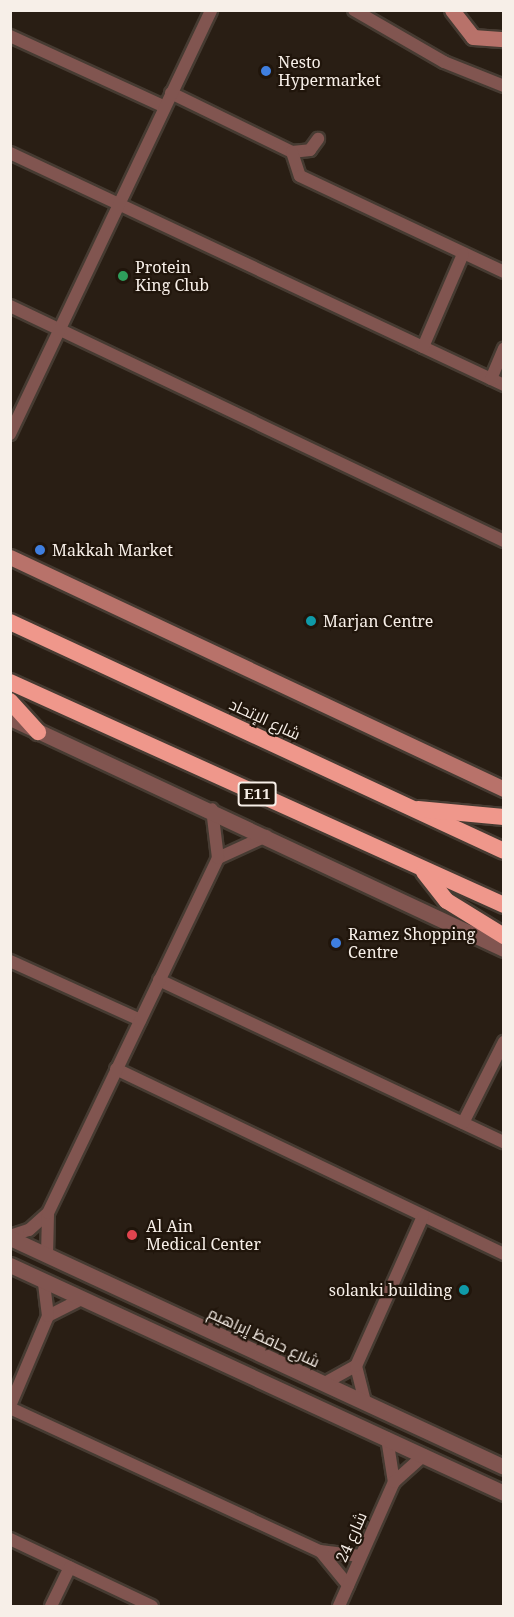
<!DOCTYPE html>
<html>
<head>
<meta charset="utf-8">
<style>
	body { margin:0 }
	#map { position:relative; width:514px; height:1617px; overflow:hidden; background:#291e14; font-family:"Noto Serif",Cairo,serif }
	div>[style] { position:absolute }
	.roads { filter:drop-shadow(2px 0 #463b32) drop-shadow(-2px 0 #463b32) drop-shadow(0 2px #463b32) drop-shadow(0 -2px #463b32) }
	.minor>* { height:12px; margin:-6px; padding:0 6px; transform-origin:6px; border-radius:6px; background:#815550 }
	.tertiary>* { height:15px; margin:-7.5px; padding:0 7.5px; transform-origin:7.5px; border-radius:7.5px; background:#815550 }
	.secondary>* { height:15px; margin:-7.5px; padding:0 7.5px; transform-origin:7.5px; border-radius:7.5px; background:#b8726a }
	.trunk>* { height:16px; margin:-8px; padding:0 8px; transform-origin:8px; border-radius:8px; background:#ef978b }
	.dots>* { width:16px; height:16px; translate:-50% -50%; box-sizing:border-box; border:3px solid #20150b; border-radius:50% }
	span { translate:-50% -50%; white-space:nowrap; text-align:center; line-height:1.15; -webkit-text-stroke:4.5px #20150b; paint-order:stroke }
	.shield-label span { padding:2px 4px; background:#20150b; border:2px solid; border-radius:4px; -webkit-text-stroke-width:0 }
	.shield-label { font-size:15px; color:#f7efe8; font-weight:700 }
	.poi-label { font-size:16px; color:#f7efe8 }
	.left { translate:0 -50%; text-align:left }
	.right { translate:-100% -50%; text-align:right }
	.street-label { font-size:16px; color:#f7efe8 }
	.frame { position:absolute; inset:0; border:12px solid #f7efe8; pointer-events:none }
</style>
</head>
<body>
<div id="map">
	<div class="roads">
		<div class="minor">
			<i style="left:354px;top:10px;width:104px;rotate:30deg"></i>
			<i style="left:444px;top:62px;width:65px;rotate:21.8deg"></i>
			<i style="left:10px;top:36px;width:170px;rotate:24.6deg"></i>
			<i style="left:171px;top:93px;width:135px;rotate:26deg"></i>
			<i style="left:292px;top:152px;width:18px;rotate:-6deg"></i>
			<i style="left:310px;top:150px;width:14px;rotate:-54deg"></i>
			<i style="left:292px;top:152px;width:25px;rotate:72deg"></i>
			<i style="left:300px;top:176px;width:225px;rotate:25.2deg"></i>
			<i style="left:10px;top:153px;width:546px;rotate:25.16deg"></i>
			<i style="left:10px;top:306px;width:547px;rotate:25.44deg"></i>
			<i style="left:423px;top:347px;width:101px;rotate:-66.7deg"></i>
			<i style="left:491px;top:379px;width:33px;rotate:-67deg"></i>
			<i style="left:10px;top:434px;width:469px;rotate:-64.6deg"></i>
			<i style="left:218px;top:858px;width:53px;rotate:-24.6deg"></i>
			<i style="left:10px;top:961px;width:143px;rotate:24.4deg"></i>
			<i style="left:159px;top:980px;width:381px;rotate:25.2deg"></i>
			<i style="left:116px;top:1069px;width:430px;rotate:25.5deg"></i>
			<i style="left:463px;top:1123px;width:91px;rotate:-63.2deg"></i>
			<i style="left:10px;top:1236px;width:20px;rotate:-18deg"></i>
			<i style="left:29px;top:1230px;width:24px;rotate:-42deg"></i>
			<i style="left:47px;top:1255px;width:42px;rotate:-88.6deg"></i>
			<i style="left:48px;top:1213px;width:394px;rotate:-64.4deg"></i>
			<i style="left:218px;top:858px;width:49px;rotate:-97deg"></i>
			<i style="left:48px;top:1316px;width:39px;rotate:-27deg"></i>
			<i style="left:323px;top:1384px;width:38px;rotate:-29deg"></i>
			<i style="left:365px;top:1402px;width:37px;rotate:-104deg"></i>
			<i style="left:356px;top:1366px;width:164px;rotate:-65.9deg"></i>
			<i style="left:10px;top:1406px;width:98px;rotate:-67.1deg"></i>
			<i style="left:48px;top:1316px;width:35px;rotate:-97deg"></i>
			<i style="left:10px;top:1408px;width:341px;rotate:24.8deg"></i>
			<i style="left:320px;top:1551px;width:40px;rotate:7.1deg"></i>
			<i style="left:387px;top:1438px;width:45px;rotate:81deg"></i>
			<i style="left:10px;top:1539px;width:157px;rotate:25.3deg"></i>
			<i style="left:321px;top:1552px;width:43px;rotate:50.7deg"></i>
			<i style="left:51px;top:1606px;width:43px;rotate:-64deg"></i>
			<i style="left:339px;top:1606px;width:136px;rotate:-66.1deg"></i>
			<i style="left:394px;top:1482px;width:40px;rotate:-42deg"></i>
		</div>
		<div class="tertiary">
			<i style="left:10px;top:718px;width:545px;rotate:25.06deg"></i>
			<i style="left:10px;top:1238px;width:544px;rotate:24.87deg"></i>
			<i style="left:10px;top:1265px;width:544px;rotate:24.78deg"></i>
		</div>
		<div class="secondary">
			<i style="left:452px;top:10px;width:34px;rotate:52deg"></i>
			<i style="left:473px;top:37px;width:31px;rotate:4deg"></i>
			<i style="left:10px;top:557px;width:546px;rotate:25.16deg"></i>
		</div>
		<div class="trunk">
			<i style="left:10px;top:622px;width:544px;rotate:24.87deg"></i>
			<i style="left:10px;top:682px;width:542px;rotate:24.3deg"></i>
			<i style="left:10px;top:701px;width:42px;rotate:47.9deg"></i>
			<i style="left:418px;top:809px;width:86px;rotate:5.3deg"></i>
			<i style="left:424px;top:872px;width:37px;rotate:52deg"></i>
			<i style="left:447px;top:901px;width:67px;rotate:31.6deg"></i>
		</div>
	</div>
	<div class="dots">
		<i style="left:266px;top:71px;background:#3f7fe0"></i>
		<i style="left:123px;top:276px;background:#2e9e5b"></i>
		<i style="left:40px;top:550px;background:#3f7fe0"></i>
		<i style="left:311px;top:621px;background:#0f9aa8"></i>
		<i style="left:336px;top:943px;background:#3f7fe0"></i>
		<i style="left:132px;top:1235px;background:#e0444e"></i>
		<i style="left:464px;top:1290px;background:#0f9aa8"></i>
	</div>
	<div class="shield-label">
		<span style="left:257px;top:794px">E11</span>
	</div>
	<div class="poi-label">
		<span class="left" style="left:278px;top:71px">Nesto<br>Hypermarket</span>
		<span class="left" style="left:135px;top:276px">Protein<br>King Club</span>
		<span class="left" style="left:52px;top:550px">Makkah Market</span>
		<span class="left" style="left:323px;top:621px">Marjan Centre</span>
		<span class="left" style="left:348px;top:943px">Ramez Shopping<br>Centre</span>
		<span class="left" style="left:146px;top:1235px">Al Ain<br>Medical Center</span>
		<span class="right" style="left:452px;top:1290px">solanki building</span>
	</div>
	<div class="street-label">
		<span style="left:265px;top:719px;rotate:25deg">شارع الإتحاد</span>
		<span style="left:264px;top:1337px;rotate:25deg">شارع حافظ إبراهيم</span>
		<span style="left:351px;top:1537px;rotate:-66deg">شارع 24</span>
	</div>
	<div class="frame"></div>
</div>
</body>
</html>
